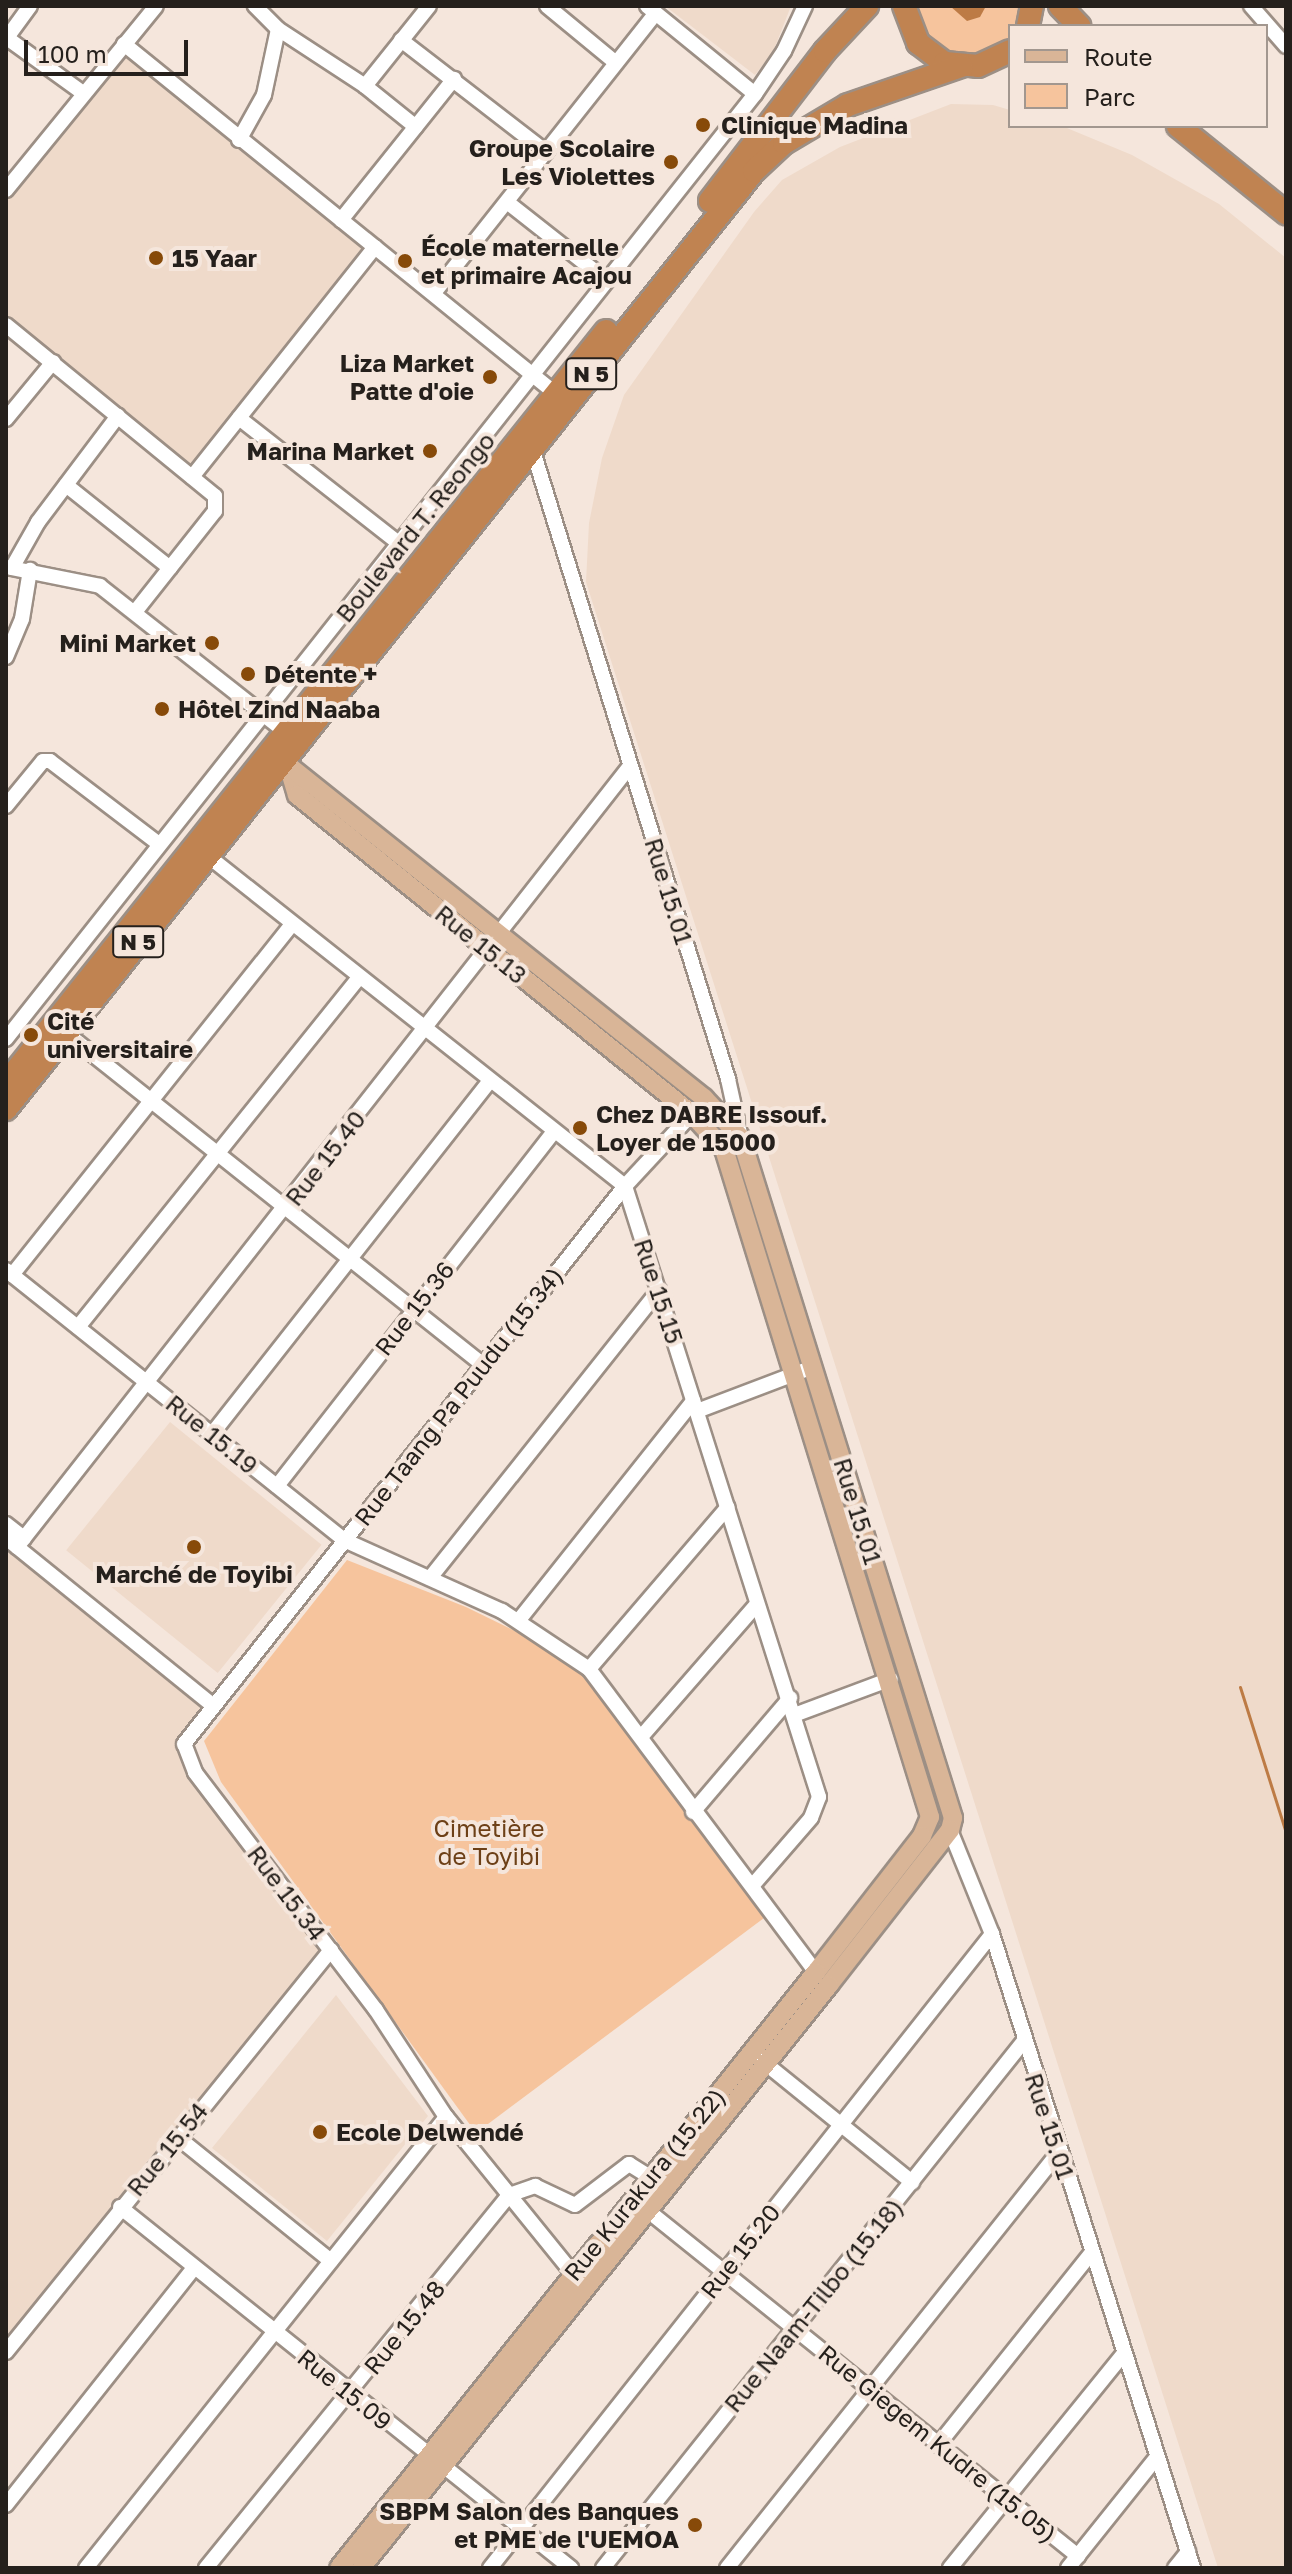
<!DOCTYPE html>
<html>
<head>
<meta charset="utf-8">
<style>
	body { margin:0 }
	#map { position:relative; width:1292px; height:2574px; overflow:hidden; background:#f5e6dc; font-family:"Golos Text",sans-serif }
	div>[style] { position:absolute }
	.built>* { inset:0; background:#efdaca; transform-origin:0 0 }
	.green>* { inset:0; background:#f6c49d }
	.water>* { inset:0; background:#bd7b45 }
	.stream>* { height:3px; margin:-1.5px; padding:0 1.5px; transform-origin:1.5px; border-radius:1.5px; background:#bd7b45 }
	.roads { filter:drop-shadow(2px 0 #9c8f85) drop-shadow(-2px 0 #9c8f85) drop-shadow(0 2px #9c8f85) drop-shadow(0 -2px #9c8f85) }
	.minor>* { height:14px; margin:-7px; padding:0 7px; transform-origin:7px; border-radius:7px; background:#fff }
	.major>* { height:18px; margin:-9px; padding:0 9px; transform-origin:9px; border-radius:9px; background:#d9b597 }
	.highway>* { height:22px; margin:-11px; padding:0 11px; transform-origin:11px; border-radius:11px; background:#c08351 }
	.dots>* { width:22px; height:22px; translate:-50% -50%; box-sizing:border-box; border:4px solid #f5e6dc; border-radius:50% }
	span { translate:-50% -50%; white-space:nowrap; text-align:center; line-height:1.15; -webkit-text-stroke:8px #f5e6dc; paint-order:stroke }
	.shield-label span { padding:2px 6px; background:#f5e6dc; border:2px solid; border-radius:6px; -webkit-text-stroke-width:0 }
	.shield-label { font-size:22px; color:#25201c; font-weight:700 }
	.poi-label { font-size:24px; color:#25201c; font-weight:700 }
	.left { translate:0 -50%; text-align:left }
	.right { translate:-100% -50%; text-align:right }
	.street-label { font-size:24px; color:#25201c }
	.park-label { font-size:24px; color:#6d4017 }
	.frame { position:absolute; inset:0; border:8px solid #25201c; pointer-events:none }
	.legend { position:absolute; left:1008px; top:24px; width:260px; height:104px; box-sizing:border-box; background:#f5e6dc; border:2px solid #a2978f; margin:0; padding:10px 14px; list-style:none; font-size:24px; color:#25201c }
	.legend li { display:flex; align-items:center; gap:16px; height:40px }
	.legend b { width:40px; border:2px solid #a2978f }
	.scale { position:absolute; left:24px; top:40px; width:164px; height:36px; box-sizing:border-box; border:4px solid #25201c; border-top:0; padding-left:10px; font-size:24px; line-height:28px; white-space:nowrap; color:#25201c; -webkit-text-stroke:6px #f5e6dc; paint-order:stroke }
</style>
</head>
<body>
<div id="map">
	<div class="built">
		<i style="clip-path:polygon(665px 6px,791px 6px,773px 52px,755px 75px)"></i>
		<i style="clip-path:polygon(125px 55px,362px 248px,191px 465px,6px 315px,6px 193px)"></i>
		<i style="clip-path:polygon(951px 104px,993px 105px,1010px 110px,1010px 126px,1062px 126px,1132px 155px,1219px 204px,1286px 258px,1286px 2568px,1218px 2568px,586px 582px,589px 523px,602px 458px,624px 395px,754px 212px,782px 180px,840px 147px)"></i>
		<i style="left:170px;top:1422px;width:195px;height:165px;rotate:39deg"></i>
		<i style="clip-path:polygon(6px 1538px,211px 1704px,185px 1754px,331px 1950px,6px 2352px)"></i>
		<i style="clip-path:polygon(336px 1995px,428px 2116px,327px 2241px,212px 2148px)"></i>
	</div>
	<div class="green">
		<i style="clip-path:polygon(910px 6px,1026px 6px,1021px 26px,1010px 26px,1010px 42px,970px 60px,929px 45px)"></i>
		<i style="clip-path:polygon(347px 1560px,466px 1607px,558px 1652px,590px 1678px,764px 1918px,476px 2133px,221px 1782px,204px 1741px)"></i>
	</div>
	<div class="water">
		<i style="clip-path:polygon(950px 6px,986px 6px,980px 17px,967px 21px)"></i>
	</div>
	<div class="stream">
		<i style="left:1240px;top:1687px;width:153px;rotate:72.5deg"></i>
	</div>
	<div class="roads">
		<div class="minor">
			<i style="left:547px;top:6px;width:89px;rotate:39.6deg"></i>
			<i style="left:647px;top:6px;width:139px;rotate:39.2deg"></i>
			<i style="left:1251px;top:6px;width:53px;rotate:48.8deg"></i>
			<i style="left:278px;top:29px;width:104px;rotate:33.2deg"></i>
			<i style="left:365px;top:86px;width:65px;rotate:38.8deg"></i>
			<i style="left:7px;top:38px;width:94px;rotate:35.9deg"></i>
			<i style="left:6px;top:39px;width:41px;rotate:-54deg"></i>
			<i style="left:401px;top:40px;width:183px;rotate:37.7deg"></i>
			<i style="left:124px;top:44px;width:555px;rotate:39deg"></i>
			<i style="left:365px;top:86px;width:102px;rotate:-51.3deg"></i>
			<i style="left:239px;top:140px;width:51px;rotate:-60.9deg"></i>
			<i style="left:264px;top:95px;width:67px;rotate:-78deg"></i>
			<i style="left:278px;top:29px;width:33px;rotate:-135deg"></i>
			<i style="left:6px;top:190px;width:237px;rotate:-50.8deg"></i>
			<i style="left:507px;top:202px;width:126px;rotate:38.2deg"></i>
			<i style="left:341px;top:220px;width:181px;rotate:-51.3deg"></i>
			<i style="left:434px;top:293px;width:357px;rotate:-51.6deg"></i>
			<i style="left:6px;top:325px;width:270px;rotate:39.3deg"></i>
			<i style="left:215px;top:496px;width:15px;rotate:90deg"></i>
			<i style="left:215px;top:511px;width:129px;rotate:128.4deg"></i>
			<i style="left:239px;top:418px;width:199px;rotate:38.1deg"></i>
			<i style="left:6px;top:419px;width:74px;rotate:-50.5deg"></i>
			<i style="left:532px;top:448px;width:661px;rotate:72.74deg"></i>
			<i style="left:728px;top:1079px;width:60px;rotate:77.6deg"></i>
			<i style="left:192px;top:477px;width:294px;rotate:-51.5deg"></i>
			<i style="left:66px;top:485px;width:133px;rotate:38.6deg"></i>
			<i style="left:6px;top:567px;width:96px;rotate:11.4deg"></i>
			<i style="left:100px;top:586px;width:234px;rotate:38.2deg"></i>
			<i style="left:12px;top:568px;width:53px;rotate:-60.5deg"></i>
			<i style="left:38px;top:522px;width:133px;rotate:-53deg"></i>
			<i style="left:6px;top:657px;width:41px;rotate:-67.2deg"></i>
			<i style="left:22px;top:619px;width:50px;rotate:-80.7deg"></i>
			<i style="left:6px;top:806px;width:58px;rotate:-50.6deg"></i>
			<i style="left:43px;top:761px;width:7px"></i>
			<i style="left:50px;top:761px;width:137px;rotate:37.3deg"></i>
			<i style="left:208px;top:856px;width:532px;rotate:38.36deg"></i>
			<i style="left:625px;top:1186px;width:641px;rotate:72.38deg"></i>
			<i style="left:819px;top:1797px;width:22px;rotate:111deg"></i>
			<i style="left:811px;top:1818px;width:89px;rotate:130.9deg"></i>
			<i style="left:66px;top:1033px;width:532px;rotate:38.51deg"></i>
			<i style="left:6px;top:1039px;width:1206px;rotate:-51.6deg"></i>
			<i style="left:755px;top:94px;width:52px;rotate:-56deg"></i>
			<i style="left:784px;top:51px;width:50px;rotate:-65deg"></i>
			<i style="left:6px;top:1270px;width:433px;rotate:38.6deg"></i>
			<i style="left:344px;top:1540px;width:173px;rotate:24.2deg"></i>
			<i style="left:502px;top:1611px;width:105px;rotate:33.7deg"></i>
			<i style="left:589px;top:1669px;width:379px;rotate:53.2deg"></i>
			<i style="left:12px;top:1275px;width:448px;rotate:-51.4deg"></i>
			<i style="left:78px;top:1327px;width:448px;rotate:-51.2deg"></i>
			<i style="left:697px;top:1411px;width:124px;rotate:-20.8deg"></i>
			<i style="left:212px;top:1434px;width:448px;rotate:-51.8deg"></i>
			<i style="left:277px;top:1486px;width:450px;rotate:-52deg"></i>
			<i style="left:6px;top:1524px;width:23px;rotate:38deg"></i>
			<i style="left:6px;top:1538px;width:264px;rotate:39deg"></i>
			<i style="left:17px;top:1547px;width:993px;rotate:-51.87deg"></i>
			<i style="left:430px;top:1578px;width:368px;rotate:-51.5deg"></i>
			<i style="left:519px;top:1620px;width:280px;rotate:-51.5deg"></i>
			<i style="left:589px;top:1669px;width:213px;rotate:-49.4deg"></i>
			<i style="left:794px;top:1715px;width:103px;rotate:-20.4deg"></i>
			<i style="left:641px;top:1737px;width:176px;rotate:-48.9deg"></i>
			<i style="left:693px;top:1812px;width:150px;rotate:-49.6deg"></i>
			<i style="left:950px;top:1830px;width:112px;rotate:68deg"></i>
			<i style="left:992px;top:1934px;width:665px;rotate:72.41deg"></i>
			<i style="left:760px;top:2059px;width:196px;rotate:39deg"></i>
			<i style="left:176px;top:2136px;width:199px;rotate:38.9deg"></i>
			<i style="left:120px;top:2207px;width:578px;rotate:38.68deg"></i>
			<i style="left:647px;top:2210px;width:553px;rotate:38.76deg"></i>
			<i style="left:579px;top:2281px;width:211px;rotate:-129deg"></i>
			<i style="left:446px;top:2117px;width:128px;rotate:-123.2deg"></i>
			<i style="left:376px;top:2010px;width:299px;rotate:-127.3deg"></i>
			<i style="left:195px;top:1772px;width:30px;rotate:-111deg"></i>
			<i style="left:184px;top:1744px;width:711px;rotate:-51.68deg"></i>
			<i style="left:625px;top:1186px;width:98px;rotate:-47.1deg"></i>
			<i style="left:6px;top:2352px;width:517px;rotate:-51.05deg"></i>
			<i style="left:938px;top:2445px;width:246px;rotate:-51.4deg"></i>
			<i style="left:6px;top:2505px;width:303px;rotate:-51.6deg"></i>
			<i style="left:86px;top:2568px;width:577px;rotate:-51.4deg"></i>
			<i style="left:206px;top:2568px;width:481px;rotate:-50.9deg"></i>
			<i style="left:509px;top:2195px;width:28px;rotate:-19deg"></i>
			<i style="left:535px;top:2186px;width:44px;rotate:25.4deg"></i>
			<i style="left:575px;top:2205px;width:68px;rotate:-37.2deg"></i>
			<i style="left:629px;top:2164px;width:25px;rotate:32deg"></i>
			<i style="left:490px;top:2568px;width:809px;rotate:-51.63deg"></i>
			<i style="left:603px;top:2568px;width:673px;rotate:-51.39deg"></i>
			<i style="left:727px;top:2568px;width:532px;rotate:-51.41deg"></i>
			<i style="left:950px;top:2568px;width:275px;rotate:-51deg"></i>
			<i style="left:1068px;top:2568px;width:142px;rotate:-51.3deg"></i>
			<i style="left:1175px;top:2568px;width:21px;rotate:-51deg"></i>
		</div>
		<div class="major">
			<i style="left:284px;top:752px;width:45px;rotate:73.2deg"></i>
			<i style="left:297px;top:795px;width:508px;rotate:38.92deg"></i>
			<i style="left:692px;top:1114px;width:47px;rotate:47.6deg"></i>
			<i style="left:724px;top:1149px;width:699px;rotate:72.86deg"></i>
			<i style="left:930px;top:1817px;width:21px;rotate:113deg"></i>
			<i style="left:922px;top:1836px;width:172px;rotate:127.9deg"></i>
			<i style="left:816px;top:1972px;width:763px;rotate:128.67deg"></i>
			<i style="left:284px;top:762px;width:538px;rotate:38.66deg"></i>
			<i style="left:704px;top:1098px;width:54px;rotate:47.2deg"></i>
			<i style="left:741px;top:1138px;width:712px;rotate:72.68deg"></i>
			<i style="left:953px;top:1818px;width:12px;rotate:104deg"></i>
			<i style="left:950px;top:1830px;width:197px;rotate:128deg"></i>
			<i style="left:829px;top:1985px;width:748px;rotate:128.76deg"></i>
		</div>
		<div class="highway">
			<i style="left:904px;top:6px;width:40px;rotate:69deg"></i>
			<i style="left:918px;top:43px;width:34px;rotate:37deg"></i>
			<i style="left:945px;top:63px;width:33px;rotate:5deg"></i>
			<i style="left:978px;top:66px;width:35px;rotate:-25deg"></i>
			<i style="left:1060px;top:6px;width:28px;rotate:46deg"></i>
			<i style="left:1028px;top:26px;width:20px;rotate:-79deg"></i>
			<i style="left:1178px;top:126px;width:139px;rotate:38.9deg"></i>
			<i style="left:710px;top:201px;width:189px;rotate:-52.5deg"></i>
			<i style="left:825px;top:51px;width:62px;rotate:-47deg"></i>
			<i style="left:6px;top:1083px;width:962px;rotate:-51.41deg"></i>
			<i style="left:6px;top:1109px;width:1200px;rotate:-51.43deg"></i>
			<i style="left:754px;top:171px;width:41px;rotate:-43deg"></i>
			<i style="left:784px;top:143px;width:74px;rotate:-30.7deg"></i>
			<i style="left:848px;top:105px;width:120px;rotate:-19deg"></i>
		</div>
	</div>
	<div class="dots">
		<i style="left:703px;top:125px;background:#874a09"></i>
		<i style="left:671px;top:162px;background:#874a09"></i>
		<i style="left:156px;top:258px;background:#874a09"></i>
		<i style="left:405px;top:261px;background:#874a09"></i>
		<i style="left:490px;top:377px;background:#874a09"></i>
		<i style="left:430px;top:451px;background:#874a09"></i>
		<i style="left:212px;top:643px;background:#874a09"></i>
		<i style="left:248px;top:674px;background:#874a09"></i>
		<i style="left:162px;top:709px;background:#874a09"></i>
		<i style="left:31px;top:1035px;background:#874a09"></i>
		<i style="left:580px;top:1128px;background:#874a09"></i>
		<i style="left:194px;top:1547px;background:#874a09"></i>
		<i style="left:320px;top:2132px;background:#874a09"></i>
		<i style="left:695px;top:2525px;background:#874a09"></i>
	</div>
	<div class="shield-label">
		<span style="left:591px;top:374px">N 5</span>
		<span style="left:138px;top:942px">N 5</span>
	</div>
	<div class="poi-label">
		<span class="left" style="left:721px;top:125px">Clinique Madina</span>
		<span class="right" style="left:655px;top:162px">Groupe Scolaire<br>Les Violettes</span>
		<span class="left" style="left:421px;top:261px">École maternelle<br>et primaire Acajou</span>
		<span class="left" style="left:172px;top:258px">15 Yaar</span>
		<span class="right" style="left:474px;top:377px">Liza Market<br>Patte d'oie</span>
		<span class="right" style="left:414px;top:451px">Marina Market</span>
		<span class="right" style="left:196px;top:643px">Mini Market</span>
		<span class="left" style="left:264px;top:674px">Détente +</span>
		<span class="left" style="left:178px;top:709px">Hôtel Zind Naaba</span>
		<span class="left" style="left:47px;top:1035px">Cité<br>universitaire</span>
		<span class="left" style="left:596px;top:1128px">Chez DABRE Issouf.<br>Loyer de 15000</span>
		<span style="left:194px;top:1574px">Marché de Toyibi</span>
		<span class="left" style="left:336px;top:2132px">Ecole Delwendé</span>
		<span class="right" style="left:679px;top:2525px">SBPM Salon des Banques<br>et PME de l'UEMOA</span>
	</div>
	<div class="street-label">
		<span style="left:415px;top:527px;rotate:-51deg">Boulevard T. Reongo</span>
		<span style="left:669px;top:891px;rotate:73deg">Rue 15.01</span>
		<span style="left:481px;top:944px;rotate:39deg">Rue 15.13</span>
		<span style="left:325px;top:1158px;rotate:-52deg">Rue 15.40</span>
		<span style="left:659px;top:1291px;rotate:72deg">Rue 15.15</span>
		<span style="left:414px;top:1308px;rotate:-52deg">Rue 15.36</span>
		<span style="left:458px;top:1396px;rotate:-52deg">Rue Taang Pa Puudu (15.34)</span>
		<span style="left:212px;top:1434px;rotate:39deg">Rue 15.19</span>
		<span style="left:858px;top:1511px;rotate:73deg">Rue 15.01</span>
		<span style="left:287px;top:1893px;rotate:53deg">Rue 15.34</span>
		<span style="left:1050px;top:2126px;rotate:72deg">Rue 15.01</span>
		<span style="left:167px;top:2149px;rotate:-51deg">Rue 15.54</span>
		<span style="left:644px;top:2184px;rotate:-51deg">Rue Kurakura (15.22)</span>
		<span style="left:740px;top:2251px;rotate:-52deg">Rue 15.20</span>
		<span style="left:813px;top:2305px;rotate:-51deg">Rue Naam-Tilbo (15.18)</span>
		<span style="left:404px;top:2327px;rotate:-51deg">Rue 15.48</span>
		<span style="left:345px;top:2389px;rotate:39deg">Rue 15.09</span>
		<span style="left:938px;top:2443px;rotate:39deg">Rue Giegem Kudre (15.05)</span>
	</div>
	<div class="park-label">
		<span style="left:489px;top:1842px">Cimetière<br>de Toyibi</span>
	</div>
	<div class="frame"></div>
	<ul class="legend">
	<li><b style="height:10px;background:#d9b597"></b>Route</li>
	<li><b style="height:22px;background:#f6c49d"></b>Parc</li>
	</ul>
	<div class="scale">100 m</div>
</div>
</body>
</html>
